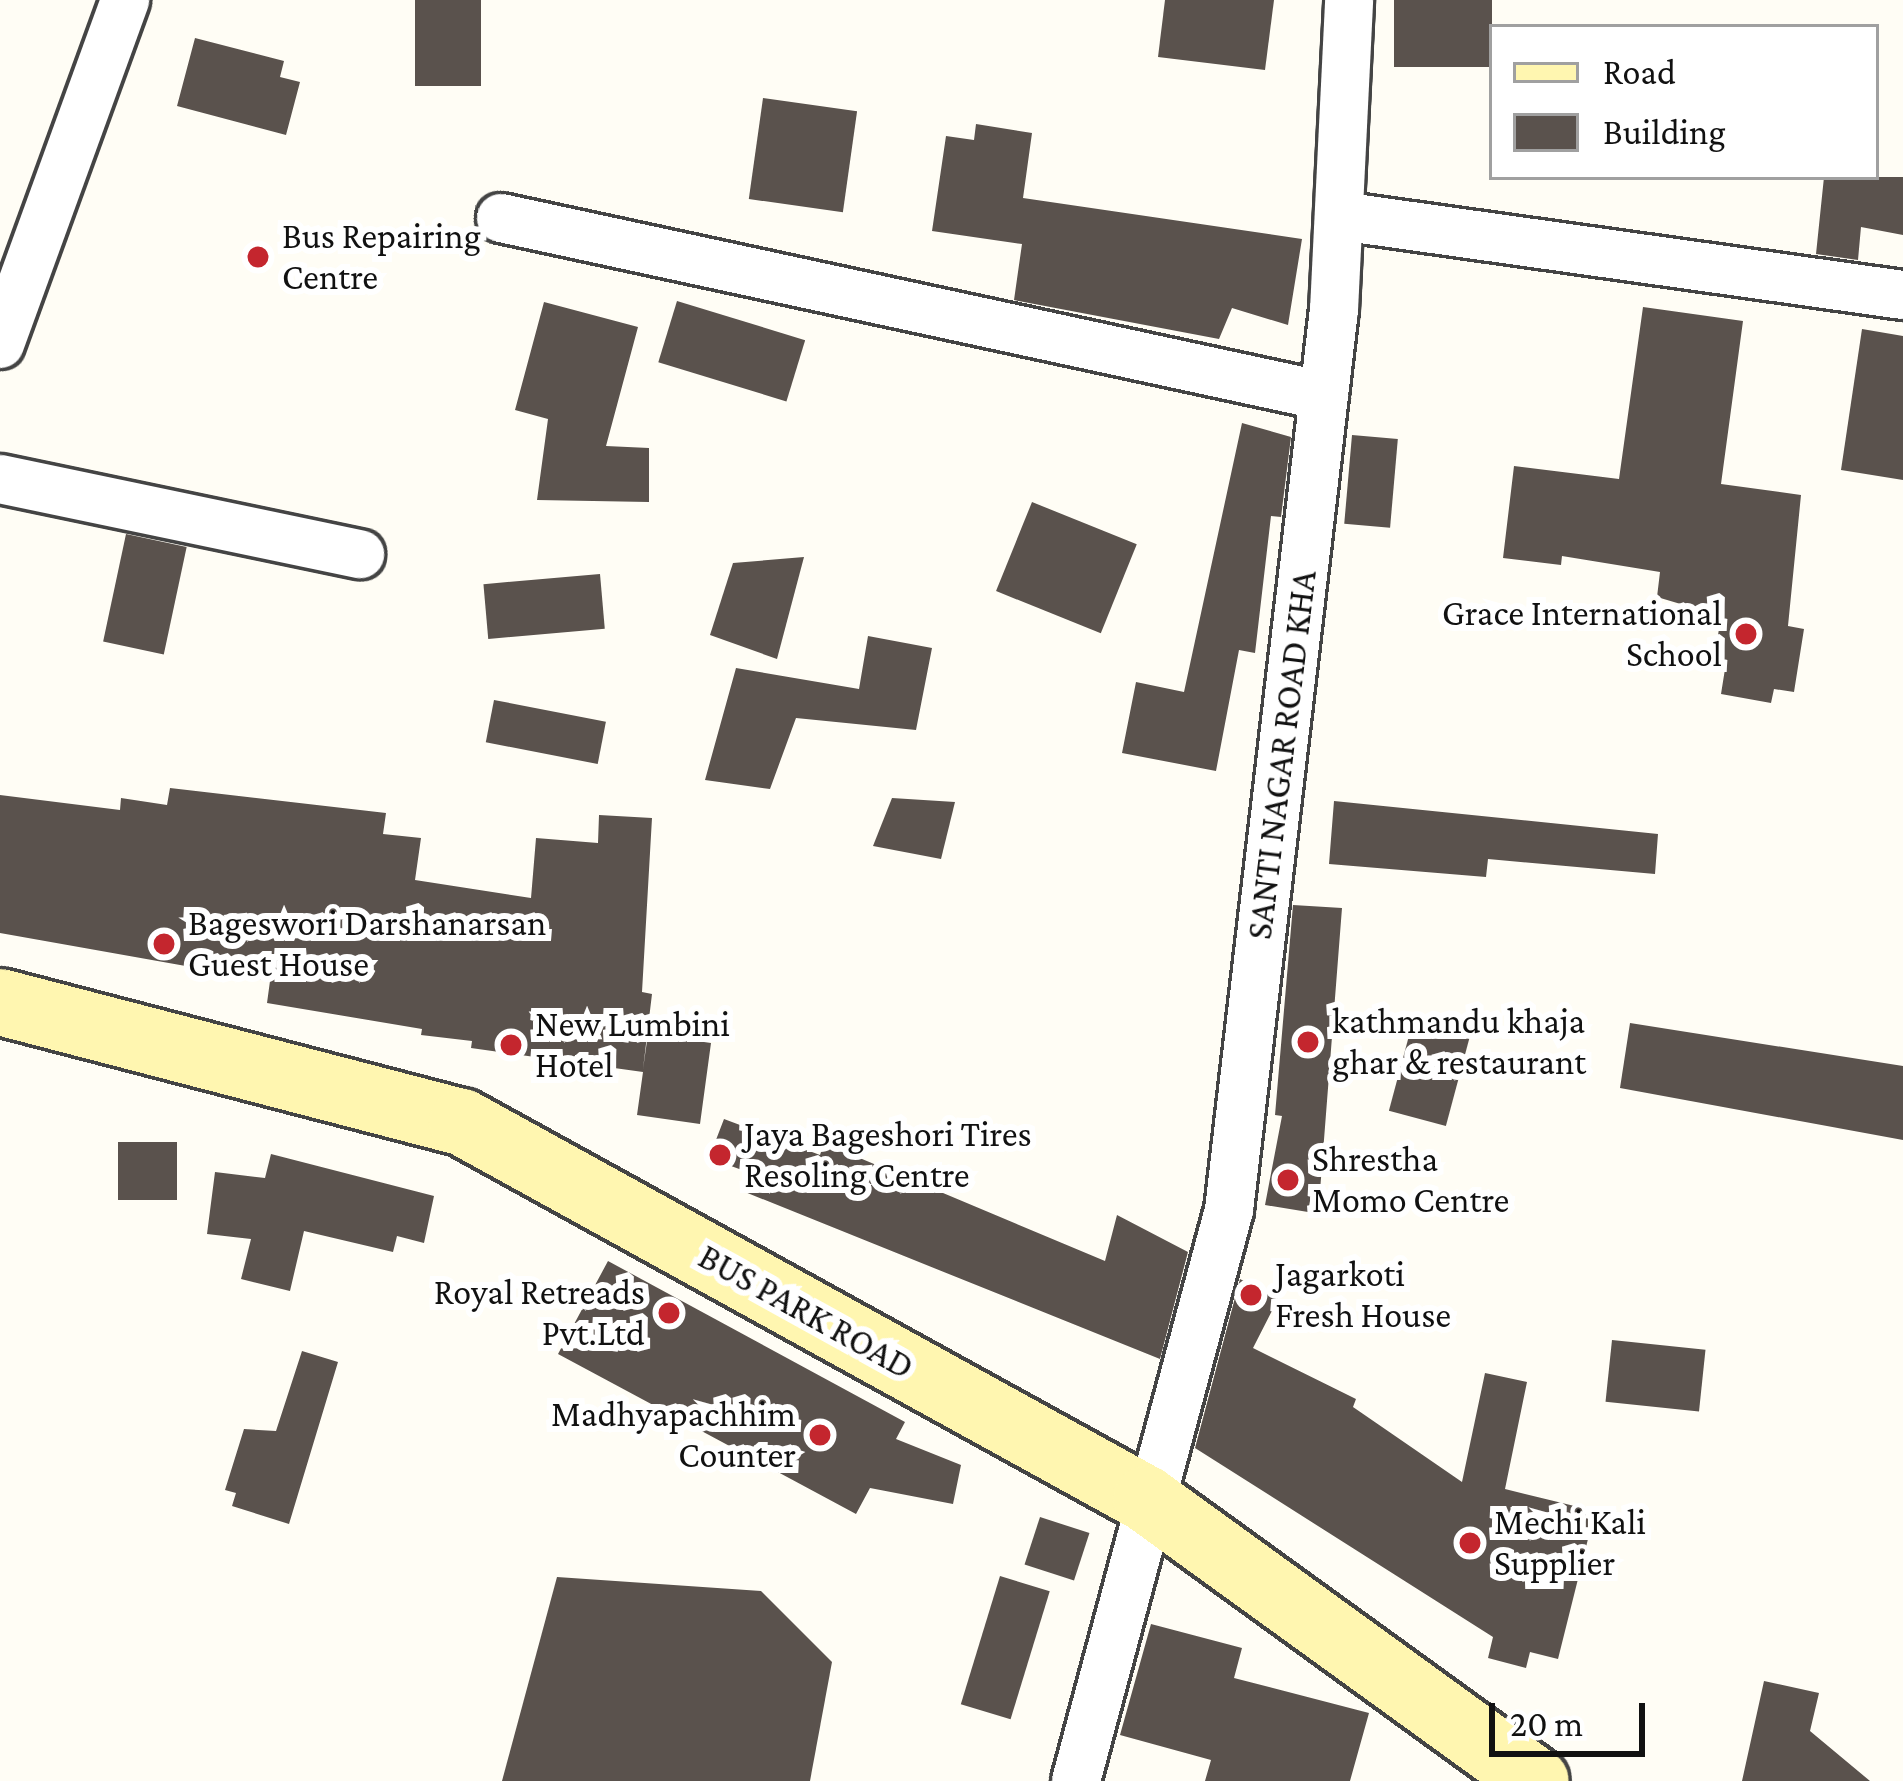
<!DOCTYPE html>
<html>
<head>
<meta charset="utf-8">
<style>
	body { margin:0 }
	#map { position:relative; width:1903px; height:1781px; overflow:hidden; background:#fffdf5; font-family:"Crimson Pro",serif }
	div>[style] { position:absolute }
	.building>* { inset:0; background:#5a524d; transform-origin:0 0 }
	.roads { filter:drop-shadow(3px 0 #444) drop-shadow(-3px 0 #444) drop-shadow(0 3px #444) drop-shadow(0 -3px #444) }
	.street>* { height:48px; margin:-24px; padding:0 24px; transform-origin:24px; border-radius:24px; background:#fff }
	.secondary>* { height:66px; margin:-33px; padding:0 33px; transform-origin:33px; border-radius:33px; background:#fff6b0 }
	.dots>* { width:33px; height:33px; translate:-50% -50%; box-sizing:border-box; border:6px solid #fff; border-radius:50% }
	span { translate:-50% -50%; white-space:nowrap; text-align:center; line-height:1.15; -webkit-text-stroke:12px #fff; paint-order:stroke }
	.poi-label { font-size:36px; color:#111 }
	.left { translate:0 -50%; text-align:left }
	.right { translate:-100% -50%; text-align:right }
	.street-label { font-size:36px; color:#111 }
	.legend { position:absolute; left:1489px; top:24px; width:390px; height:156px; box-sizing:border-box; background:#fff; border:3px solid #a0a0a0; margin:0; padding:15px 21px; list-style:none; font-size:36px; color:#111 }
	.legend li { display:flex; align-items:center; gap:24px; height:60px }
	.legend b { width:60px; border:3px solid #a0a0a0 }
	.scale { position:absolute; left:1489px; top:1703px; width:156px; height:54px; box-sizing:border-box; border:6px solid #111; border-top:0; padding-left:15px; font-size:36px; line-height:42px; white-space:nowrap; color:#111; -webkit-text-stroke:9px #fff; paint-order:stroke }
</style>
</head>
<body>
<div id="map">
	<div class="building">
		<i style="left:415px;top:0;width:66px;height:86px"></i>
		<i style="clip-path:polygon(1165px 0,1274px 0,1265px 70px,1158px 57px)"></i>
		<i style="left:1394px;top:0;width:98px;height:67px"></i>
		<i style="clip-path:polygon(195px 38px,284px 61px,280px 77px,300px 82px,286px 135px,177px 106px)"></i>
		<i style="left:763px;top:98px;width:95px;height:102px;rotate:8deg"></i>
		<i style="clip-path:polygon(976px 124px,1032px 133px,1023px 198px,1302px 239px,1288px 325px,1232px 308px,1219px 339px,1014px 300px,1022px 244px,932px 231px,946px 136px,974px 140px)"></i>
		<i style="clip-path:polygon(1824px 177px,1903px 177px,1903px 235px,1861px 227px,1858px 260px,1816px 254px)"></i>
		<i style="left:677px;top:301px;width:134px;height:64px;rotate:17deg"></i>
		<i style="clip-path:polygon(544px 302px,638px 327px,606px 446px,649px 448px,649px 502px,537px 500px,548px 419px,515px 410px)"></i>
		<i style="clip-path:polygon(1643px 307px,1743px 321px,1721px 484px,1801px 495px,1788px 626px,1804px 629px,1794px 692px,1774px 689px,1771px 703px,1721px 694px,1725px 669px,1713px 667px,1721px 616px,1657px 597px,1660px 572px,1562px 556px,1561px 565px,1503px 558px,1514px 466px,1619px 479px)"></i>
		<i style="clip-path:polygon(1862px 329px,1903px 336px,1903px 480px,1841px 470px)"></i>
		<i style="clip-path:polygon(1242px 423px,1291px 437px,1281px 517px,1271px 516px,1255px 653px,1239px 650px,1216px 771px,1122px 753px,1136px 682px,1184px 692px)"></i>
		<i style="left:1352px;top:435px;width:46px;height:89px;rotate:5deg"></i>
		<i style="left:1032px;top:502px;width:113px;height:96px;rotate:22deg"></i>
		<i style="left:126px;top:534px;width:62px;height:110px;rotate:12deg"></i>
		<i style="clip-path:polygon(804px 557px,777px 659px,710px 635px,733px 563px)"></i>
		<i style="left:600px;top:574px;width:55px;height:117px;rotate:85deg"></i>
		<i style="clip-path:polygon(868px 636px,932px 648px,916px 730px,796px 718px,770px 789px,705px 780px,736px 668px,859px 689px)"></i>
		<i style="left:494px;top:700px;width:114px;height:43px;rotate:11deg"></i>
		<i style="clip-path:polygon(170px 788px,386px 813px,383px 834px,421px 838px,415px 880px,531px 898px,536px 838px,598px 843px,599px 815px,652px 818px,642px 992px,652px 994px,643px 1069px,648px 1034px,711px 1043px,700px 1124px,637px 1115px,643px 1072px,471px 1048px,472px 1041px,421px 1035px,422px 1029px,267px 1003px,270px 981px,0 933px,0 795px,120px 810px,121px 798px,167px 805px)"></i>
		<i style="clip-path:polygon(892px 798px,955px 802px,941px 859px,873px 846px)"></i>
		<i style="clip-path:polygon(1334px 801px,1658px 834px,1655px 874px,1488px 859px,1486px 877px,1329px 864px)"></i>
		<i style="clip-path:polygon(1293px 905px,1342px 908px,1319px 1204px,1310px 1201px,1308px 1212px,1265px 1205px,1282px 1116px,1275px 1115px)"></i>
		<i style="left:1414px;top:1017px;width:59px;height:97px;rotate:15deg"></i>
		<i style="clip-path:polygon(1630px 1023px,1903px 1066px,1903px 1140px,1620px 1088px)"></i>
		<i style="clip-path:polygon(724px 1119px,820px 1155px,824px 1143px,1105px 1261px,1117px 1215px,1188px 1252px,1160px 1359px,745px 1192px,753px 1174px,709px 1158px)"></i>
		<i style="left:118px;top:1142px;width:59px;height:58px"></i>
		<i style="clip-path:polygon(271px 1154px,434px 1196px,424px 1243px,397px 1236px,393px 1252px,304px 1231px,290px 1291px,241px 1279px,251px 1239px,207px 1234px,215px 1172px,265px 1178px)"></i>
		<i style="clip-path:polygon(608px 1261px,905px 1422px,896px 1439px,961px 1465px,953px 1504px,870px 1488px,856px 1514px,558px 1354px)"></i>
		<i style="clip-path:polygon(1240px 1279px,1278px 1299px,1253px 1348px,1356px 1399px,1353px 1407px,1462px 1482px,1485px 1373px,1527px 1382px,1505px 1489px,1595px 1511px,1558px 1659px,1530px 1652px,1526px 1668px,1488px 1658px,1493px 1637px,1195px 1448px)"></i>
		<i style="left:1612px;top:1340px;width:94px;height:62px;rotate:6deg"></i>
		<i style="clip-path:polygon(302px 1351px,338px 1362px,289px 1524px,232px 1506px,236px 1493px,225px 1490px,244px 1429px,276px 1431px)"></i>
		<i style="left:1040px;top:1517px;width:52px;height:50px;rotate:18deg"></i>
		<i style="left:1000px;top:1576px;width:52px;height:134px;rotate:17deg"></i>
		<i style="clip-path:polygon(557px 1577px,761px 1591px,832px 1662px,810px 1781px,502px 1781px)"></i>
		<i style="clip-path:polygon(1151px 1624px,1242px 1648px,1234px 1678px,1369px 1713px,1350px 1781px,1205px 1781px,1211px 1760px,1120px 1735px)"></i>
		<i style="clip-path:polygon(1764px 1681px,1819px 1693px,1810px 1731px,1870px 1781px,1742px 1781px)"></i>
	</div>
	<div class="roads">
		<div class="street">
			<i style="left:1340px;top:216px;width:569px;rotate:7.99deg"></i>
			<i style="left:501px;top:218px;width:842px;rotate:12.2deg"></i>
			<i style="left:0;top:344px;width:366px;rotate:-70deg"></i>
			<i style="left:0;top:479px;width:368px;rotate:11.8deg"></i>
			<i style="left:1076px;top:1781px;width:591px;rotate:-75deg"></i>
			<i style="left:1229px;top:1210px;width:906px;rotate:-83.35deg"></i>
			<i style="left:1334px;top:310px;width:310px;rotate:-87.2deg"></i>
		</div>
		<div class="secondary">
			<i style="left:0;top:1002px;width:477px;rotate:14.6deg"></i>
			<i style="left:462px;top:1122px;width:781px;rotate:28.86deg"></i>
			<i style="left:1146px;top:1499px;width:481px;rotate:35.9deg"></i>
		</div>
	</div>
	<div class="dots">
		<i style="left:258px;top:257px;background:#c4262e"></i>
		<i style="left:1746px;top:634px;background:#c4262e"></i>
		<i style="left:164px;top:944px;background:#c4262e"></i>
		<i style="left:1308px;top:1042px;background:#c4262e"></i>
		<i style="left:511px;top:1045px;background:#c4262e"></i>
		<i style="left:720px;top:1155px;background:#c4262e"></i>
		<i style="left:1288px;top:1180px;background:#c4262e"></i>
		<i style="left:1251px;top:1295px;background:#c4262e"></i>
		<i style="left:669px;top:1313px;background:#c4262e"></i>
		<i style="left:820px;top:1435px;background:#c4262e"></i>
		<i style="left:1470px;top:1543px;background:#c4262e"></i>
	</div>
	<div class="poi-label">
		<span class="left" style="left:282px;top:257px">Bus Repairing<br>Centre</span>
		<span class="right" style="left:1722px;top:634px">Grace International<br>School</span>
		<span class="left" style="left:188px;top:944px">Bageswori Darshanarsan<br>Guest House</span>
		<span class="left" style="left:1332px;top:1042px">kathmandu khaja<br>ghar &amp; restaurant</span>
		<span class="left" style="left:535px;top:1045px">New Lumbini<br>Hotel</span>
		<span class="left" style="left:744px;top:1155px">Jaya Bageshori Tires<br>Resoling Centre</span>
		<span class="left" style="left:1312px;top:1180px">Shrestha<br>Momo Centre</span>
		<span class="left" style="left:1275px;top:1295px">Jagarkoti<br>Fresh House</span>
		<span class="right" style="left:645px;top:1313px">Royal Retreads<br>Pvt.Ltd</span>
		<span class="right" style="left:796px;top:1435px">Madhyapachhim<br>Counter</span>
		<span class="left" style="left:1494px;top:1543px">Mechi Kali<br>Supplier</span>
	</div>
	<div class="street-label">
		<span style="left:1282px;top:755px;rotate:-83deg">SANTI NAGAR ROAD KHA</span>
		<span style="left:806px;top:1312px;rotate:29deg">BUS PARK ROAD</span>
	</div>
	<ul class="legend">
	<li><b style="height:15px;background:#fff6b0"></b>Road</li>
	<li><b style="height:33px;background:#5a524d"></b>Building</li>
	</ul>
	<div class="scale">20 m</div>
</div>
</body>
</html>
